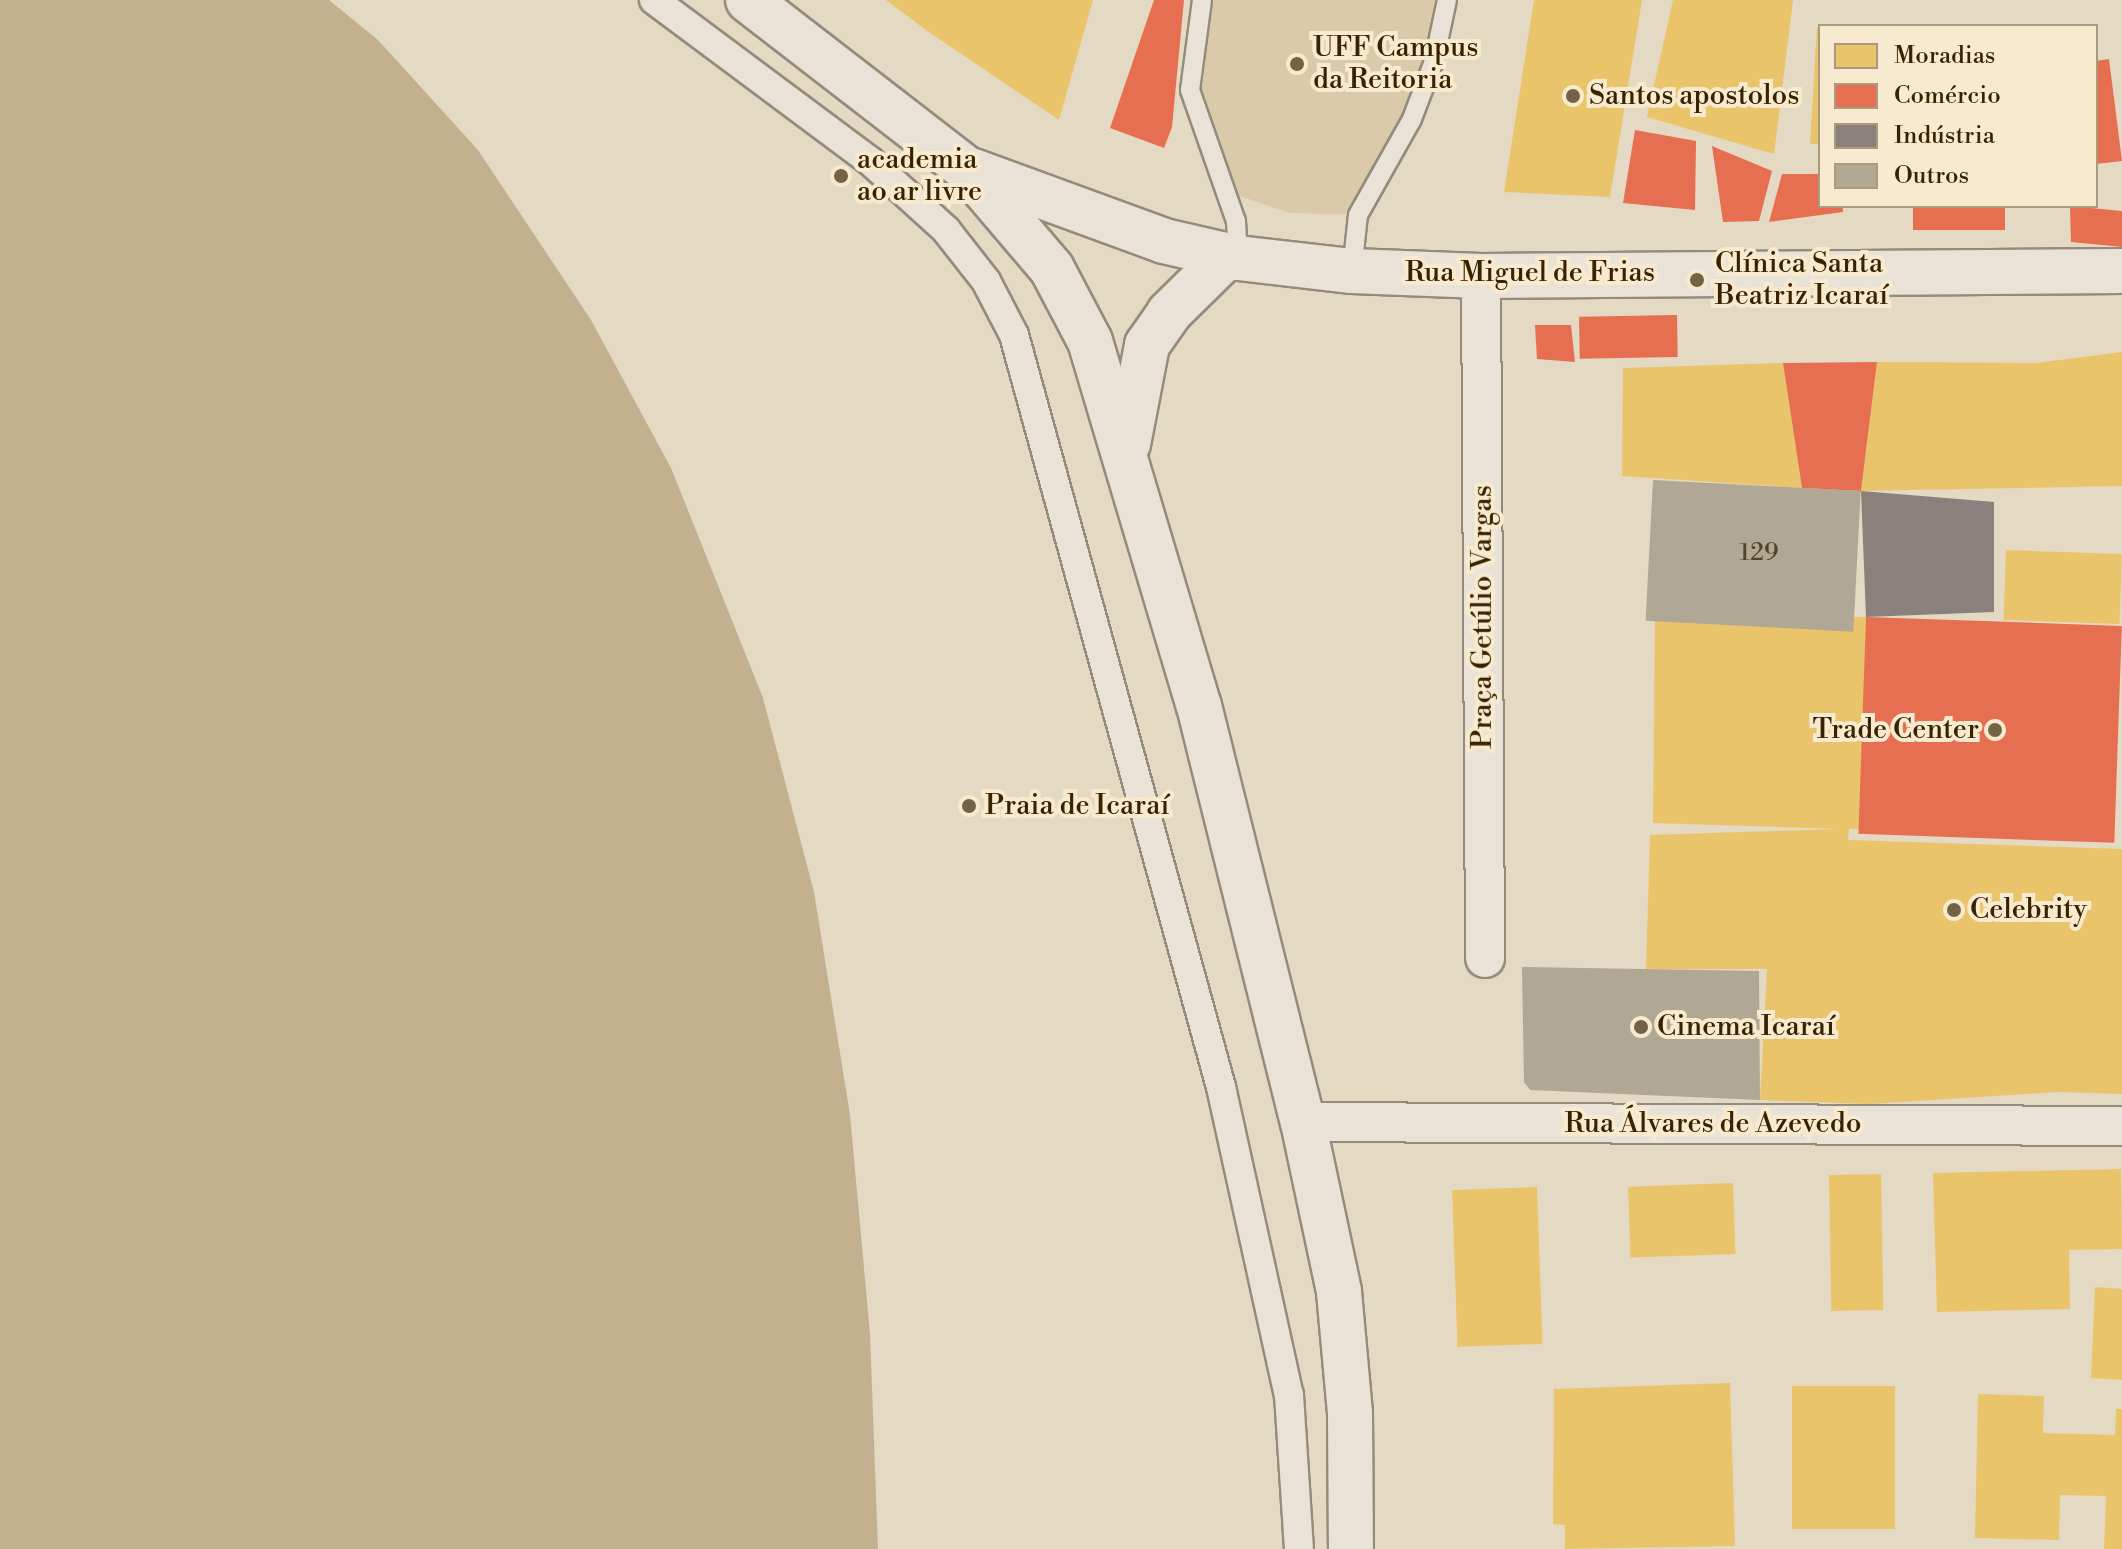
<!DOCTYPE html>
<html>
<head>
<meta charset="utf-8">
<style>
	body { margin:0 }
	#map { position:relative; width:2122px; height:1549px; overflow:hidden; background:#e4d9c2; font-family:"Libre Bodoni",serif }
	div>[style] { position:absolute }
	.green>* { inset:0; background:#dacaa9 }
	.water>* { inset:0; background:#c2b08e }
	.homes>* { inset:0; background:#e9c46a; transform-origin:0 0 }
	.shops>* { inset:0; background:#e76f51; transform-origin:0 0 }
	.industry>* { inset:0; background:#8a817c }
	.building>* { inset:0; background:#b0a795; transform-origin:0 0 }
	.roads { filter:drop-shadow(2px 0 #948b7a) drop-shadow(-2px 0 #948b7a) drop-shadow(0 2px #948b7a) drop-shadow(0 -2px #948b7a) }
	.service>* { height:18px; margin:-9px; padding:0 9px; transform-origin:9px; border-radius:9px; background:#e9e3d7 }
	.pedestrian>* { height:28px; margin:-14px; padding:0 14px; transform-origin:14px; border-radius:14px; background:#e9e3d7 }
	.minor>* { height:38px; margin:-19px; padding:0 19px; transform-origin:19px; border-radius:19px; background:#e9e3d7 }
	.secondary>* { height:44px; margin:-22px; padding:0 22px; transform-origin:22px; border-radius:22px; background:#e9e3d7 }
	.dots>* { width:22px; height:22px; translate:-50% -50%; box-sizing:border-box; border:4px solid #f7eace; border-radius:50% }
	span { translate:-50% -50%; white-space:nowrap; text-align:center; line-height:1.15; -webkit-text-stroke:8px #f7eace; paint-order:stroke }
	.number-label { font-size:24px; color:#564325 }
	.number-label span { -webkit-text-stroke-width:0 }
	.poi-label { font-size:28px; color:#382200 }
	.left { translate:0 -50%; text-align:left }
	.right { translate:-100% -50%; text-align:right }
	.street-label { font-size:28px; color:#382200 }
	.legend { position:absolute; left:1818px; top:24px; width:280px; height:184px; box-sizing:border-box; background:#f7eace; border:2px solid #ab9a7c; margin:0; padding:10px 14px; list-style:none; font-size:24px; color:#382200 }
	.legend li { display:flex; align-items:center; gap:16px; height:40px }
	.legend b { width:40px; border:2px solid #ab9a7c }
</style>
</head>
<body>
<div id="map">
	<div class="green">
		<i style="clip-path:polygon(1203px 0,1447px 0,1434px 61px,1358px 215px,1290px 213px,1222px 190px,1190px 90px)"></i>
	</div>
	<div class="water">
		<i style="clip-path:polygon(0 0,329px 0,378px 40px,478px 150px,591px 320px,671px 468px,763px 698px,814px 892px,850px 1115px,870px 1334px,878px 1549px,0 1549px)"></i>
	</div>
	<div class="homes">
		<i style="clip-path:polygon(886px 0,1093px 0,1059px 120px,926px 30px)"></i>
		<i style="clip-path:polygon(1534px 0,1642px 0,1610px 197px,1504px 192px)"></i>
		<i style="clip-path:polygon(1673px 0,1793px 0,1774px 154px,1647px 117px)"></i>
		<i style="clip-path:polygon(1817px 27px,1820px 27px,1820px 144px,1810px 144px)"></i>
		<i style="clip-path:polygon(2122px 352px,2122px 486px,1861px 491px,1877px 362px,2036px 363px)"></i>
		<i style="clip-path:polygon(1783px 363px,1802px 488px,1622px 476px,1623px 368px)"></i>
		<i style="left:2006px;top:550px;width:116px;height:70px;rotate:2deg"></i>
		<i style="clip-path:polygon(1866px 617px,1862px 829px,1849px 829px,1848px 840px,2122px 849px,2122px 1094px,2059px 1092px,1870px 1104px,1760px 1100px,1767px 969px,1646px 969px,1650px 835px,1839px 829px,1653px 823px,1655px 621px)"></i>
		<i style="clip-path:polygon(2121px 1169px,2122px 1249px,2069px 1250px,2070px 1309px,1937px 1312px,1933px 1173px)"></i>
		<i style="left:1881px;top:1174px;width:136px;height:52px;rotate:89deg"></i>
		<i style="left:1733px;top:1183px;width:71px;height:105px;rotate:88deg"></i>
		<i style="left:1537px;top:1187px;width:157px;height:85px;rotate:88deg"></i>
		<i style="clip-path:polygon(2095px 1287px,2122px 1289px,2122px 1380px,2091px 1378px)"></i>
		<i style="clip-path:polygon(1730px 1383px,1735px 1546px,1565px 1549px,1565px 1525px,1553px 1524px,1554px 1389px)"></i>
		<i style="left:1792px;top:1386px;width:103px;height:143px"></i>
		<i style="clip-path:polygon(1978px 1394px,2044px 1396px,2043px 1433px,2115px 1435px,2116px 1409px,2122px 1409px,2122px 1549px,2104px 1549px,2106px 1496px,2060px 1495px,2059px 1540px,1975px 1538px)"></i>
	</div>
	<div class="shops">
		<i style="clip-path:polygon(1154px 0,1184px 0,1172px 127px,1164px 148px,1110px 128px)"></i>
		<i style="clip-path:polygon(2109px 59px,2122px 161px,2096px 164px,2096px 61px)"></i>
		<i style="clip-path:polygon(1635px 130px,1696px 141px,1695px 210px,1623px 203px)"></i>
		<i style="clip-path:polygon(1712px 146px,1772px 171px,1759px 221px,1723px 222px)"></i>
		<i style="clip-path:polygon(1782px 174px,1820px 174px,1820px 206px,1843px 206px,1843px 212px,1769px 222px)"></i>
		<i style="left:1913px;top:206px;width:92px;height:24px"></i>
		<i style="clip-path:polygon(2070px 206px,2122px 211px,2122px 247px,2071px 242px)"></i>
		<i style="left:1677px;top:315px;width:42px;height:98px;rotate:89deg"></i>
		<i style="clip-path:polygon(1535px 325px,1571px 325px,1575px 362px,1537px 359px)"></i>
		<i style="clip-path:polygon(1877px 362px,1861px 491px,1802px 488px,1783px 363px)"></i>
		<i style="left:1866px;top:617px;width:256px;height:217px;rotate:2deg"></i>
	</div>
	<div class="industry">
		<i style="clip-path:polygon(1861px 491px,1994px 502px,1994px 612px,1866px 617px)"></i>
	</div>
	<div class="building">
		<i style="left:1653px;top:480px;width:208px;height:141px;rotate:3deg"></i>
		<i style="clip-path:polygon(1522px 967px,1759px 971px,1760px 1100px,1530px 1090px,1524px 1082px)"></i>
	</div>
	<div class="roads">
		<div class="service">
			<i style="left:1202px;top:0;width:91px;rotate:97.6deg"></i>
			<i style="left:1190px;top:90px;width:139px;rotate:70.7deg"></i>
			<i style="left:1236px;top:221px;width:37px;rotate:87deg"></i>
			<i style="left:1352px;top:271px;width:56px;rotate:-83.9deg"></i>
			<i style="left:1358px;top:215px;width:110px;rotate:-60.6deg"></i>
			<i style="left:1412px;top:119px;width:62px;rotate:-69.2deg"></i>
			<i style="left:1434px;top:61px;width:62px;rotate:-78deg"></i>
		</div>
		<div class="pedestrian">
			<i style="left:654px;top:0;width:269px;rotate:36.7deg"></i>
			<i style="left:870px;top:161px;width:103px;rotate:42.2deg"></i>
			<i style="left:946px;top:230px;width:65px;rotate:51.9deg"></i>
			<i style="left:986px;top:281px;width:61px;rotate:62.6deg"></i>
			<i style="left:1014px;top:335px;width:780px;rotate:74.61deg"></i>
			<i style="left:1221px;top:1087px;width:315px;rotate:77.6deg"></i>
			<i style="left:1289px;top:1395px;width:154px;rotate:86.3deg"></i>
		</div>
		<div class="minor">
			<i style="left:1481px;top:276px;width:682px;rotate:89.66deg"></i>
			<i style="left:1303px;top:1122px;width:819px;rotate:0.28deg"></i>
		</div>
		<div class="secondary">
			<i style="left:748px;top:0;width:277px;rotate:37.7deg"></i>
			<i style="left:967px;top:169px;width:131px;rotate:49.6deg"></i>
			<i style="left:1052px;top:269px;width:81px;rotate:62.2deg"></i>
			<i style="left:1090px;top:341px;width:381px;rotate:73.4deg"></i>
			<i style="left:1199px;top:706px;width:429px;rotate:76deg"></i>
			<i style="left:1303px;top:1122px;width:174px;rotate:78deg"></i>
			<i style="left:1339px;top:1292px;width:122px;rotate:84.8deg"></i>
			<i style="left:1350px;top:1414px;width:135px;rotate:89.6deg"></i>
			<i style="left:973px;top:171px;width:203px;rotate:20.1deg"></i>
			<i style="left:1164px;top:241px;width:76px;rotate:12.9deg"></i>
			<i style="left:1238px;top:258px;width:115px;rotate:6.5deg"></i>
			<i style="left:1352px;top:271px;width:129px;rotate:2.2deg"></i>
			<i style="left:1481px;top:276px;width:641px;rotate:-0.45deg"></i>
			<i style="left:1128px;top:444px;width:101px;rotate:-79.1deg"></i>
			<i style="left:1147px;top:345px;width:39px;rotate:-55deg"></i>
			<i style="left:1169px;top:313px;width:81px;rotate:-44.5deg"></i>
		</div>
	</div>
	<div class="dots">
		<i style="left:1297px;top:64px;background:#746244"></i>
		<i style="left:1573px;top:96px;background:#746244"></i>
		<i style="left:841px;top:176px;background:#746244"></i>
		<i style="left:1697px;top:280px;background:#746244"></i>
		<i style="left:1995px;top:730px;background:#746244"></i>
		<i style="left:969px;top:806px;background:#746244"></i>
		<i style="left:1954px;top:910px;background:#746244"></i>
		<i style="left:1641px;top:1027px;background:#746244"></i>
	</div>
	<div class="number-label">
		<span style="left:1759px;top:554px">129</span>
	</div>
	<div class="poi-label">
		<span class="left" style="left:1313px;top:64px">UFF Campus<br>da Reitoria</span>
		<span class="left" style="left:1589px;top:96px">Santos apostolos</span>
		<span class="left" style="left:857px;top:176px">academia<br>ao ar livre</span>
		<span class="left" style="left:1715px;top:280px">Clínica Santa<br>Beatriz Icaraí</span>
		<span class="right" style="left:1979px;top:730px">Trade Center</span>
		<span class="left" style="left:985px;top:806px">Praia de Icaraí</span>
		<span class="left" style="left:1970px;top:910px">Celebrity</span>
		<span class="left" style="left:1657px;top:1027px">Cinema Icaraí</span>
	</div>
	<div class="street-label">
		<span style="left:1530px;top:273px">Rua Miguel de Frias</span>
		<span style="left:1483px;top:617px;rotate:-90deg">Praça Getúlio Vargas</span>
		<span style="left:1713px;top:1124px">Rua Álvares de Azevedo</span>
	</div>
	<ul class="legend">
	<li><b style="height:22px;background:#e9c46a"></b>Moradias</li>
	<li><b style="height:22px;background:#e76f51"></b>Comércio</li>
	<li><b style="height:22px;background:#8a817c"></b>Indústria</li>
	<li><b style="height:22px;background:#b0a795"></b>Outros</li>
	</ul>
</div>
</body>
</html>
